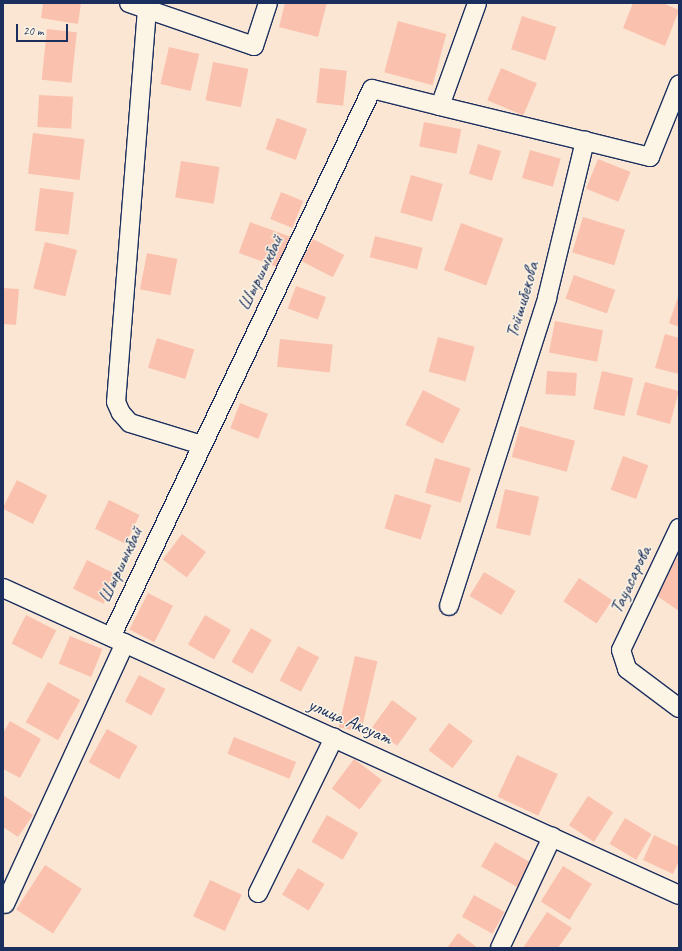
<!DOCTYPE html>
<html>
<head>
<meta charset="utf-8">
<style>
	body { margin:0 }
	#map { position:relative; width:682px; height:951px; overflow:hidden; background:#fbe6d4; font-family:Caveat,sans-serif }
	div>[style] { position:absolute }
	.building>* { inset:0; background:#fac2ae; transform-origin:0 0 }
	.roads { filter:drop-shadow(1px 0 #1b2f5e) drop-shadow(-1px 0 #1b2f5e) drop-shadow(0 1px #1b2f5e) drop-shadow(0 -1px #1b2f5e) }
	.minor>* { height:18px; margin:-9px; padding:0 9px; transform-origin:9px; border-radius:9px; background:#fcf5e5 }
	span { translate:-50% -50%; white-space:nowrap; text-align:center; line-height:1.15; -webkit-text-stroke:3px #fcf5e5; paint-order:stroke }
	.street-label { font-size:19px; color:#1b2f5e }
	.frame { position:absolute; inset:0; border:4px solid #1b2f5e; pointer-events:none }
	.scale { position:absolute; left:16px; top:24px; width:52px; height:18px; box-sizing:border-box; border:2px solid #1b2f5e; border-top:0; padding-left:5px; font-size:12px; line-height:14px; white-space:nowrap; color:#1b2f5e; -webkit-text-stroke:3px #fcf5e5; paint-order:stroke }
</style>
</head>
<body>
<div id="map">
	<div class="building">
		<i style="clip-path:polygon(43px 3px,81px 3px,78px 24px,41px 18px)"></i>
		<i style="clip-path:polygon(285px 3px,327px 3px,318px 37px,279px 27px)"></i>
		<i style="clip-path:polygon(633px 3px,663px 3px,679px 10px,665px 46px,623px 28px)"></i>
		<i style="left:522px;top:16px;width:36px;height:35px;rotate:18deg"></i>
		<i style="left:398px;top:21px;width:50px;height:53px;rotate:15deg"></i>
		<i style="left:47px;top:29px;width:30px;height:51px;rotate:6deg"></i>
		<i style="left:169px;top:47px;width:31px;height:38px;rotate:13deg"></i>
		<i style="left:213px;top:62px;width:36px;height:39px;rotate:11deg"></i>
		<i style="left:320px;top:68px;width:27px;height:35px;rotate:6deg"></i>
		<i style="left:501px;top:68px;width:39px;height:35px;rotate:23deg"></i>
		<i style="left:39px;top:95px;width:34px;height:32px;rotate:3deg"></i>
		<i style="left:277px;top:118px;width:32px;height:33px;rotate:20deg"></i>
		<i style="left:424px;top:122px;width:38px;height:25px;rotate:11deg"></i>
		<i style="left:33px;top:133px;width:52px;height:41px;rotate:7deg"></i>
		<i style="left:478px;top:144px;width:24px;height:31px;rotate:17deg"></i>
		<i style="left:530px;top:150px;width:32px;height:29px;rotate:16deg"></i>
		<i style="left:598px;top:159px;width:35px;height:32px;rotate:22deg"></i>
		<i style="left:181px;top:161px;width:39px;height:37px;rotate:9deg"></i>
		<i style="left:411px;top:175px;width:33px;height:39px;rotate:16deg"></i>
		<i style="left:40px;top:188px;width:34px;height:43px;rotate:7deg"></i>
		<i style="left:281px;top:192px;width:24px;height:29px;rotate:22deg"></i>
		<i style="left:583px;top:217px;width:44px;height:37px;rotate:17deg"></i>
		<i style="left:250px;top:222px;width:46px;height:33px;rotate:20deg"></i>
		<i style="left:461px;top:223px;width:45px;height:50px;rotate:20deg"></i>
		<i style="left:375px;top:236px;width:49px;height:22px;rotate:14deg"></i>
		<i style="left:313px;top:239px;width:35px;height:25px;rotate:27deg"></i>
		<i style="left:45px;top:242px;width:33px;height:48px;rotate:14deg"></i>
		<i style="left:147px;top:253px;width:31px;height:37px;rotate:11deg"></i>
		<i style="left:574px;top:275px;width:44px;height:25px;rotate:20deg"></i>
		<i style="left:296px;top:286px;width:32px;height:24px;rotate:20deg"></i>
		<i style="clip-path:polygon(3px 288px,19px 289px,16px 325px,3px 324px)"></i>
		<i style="clip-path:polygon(679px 294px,679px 327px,669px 323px)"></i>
		<i style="left:555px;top:321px;width:49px;height:32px;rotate:11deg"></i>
		<i style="clip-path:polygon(665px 334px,679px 338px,679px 374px,655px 368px)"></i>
		<i style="left:438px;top:337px;width:38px;height:36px;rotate:15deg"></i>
		<i style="left:157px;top:338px;width:39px;height:31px;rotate:17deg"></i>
		<i style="left:280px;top:339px;width:53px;height:28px;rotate:6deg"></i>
		<i style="left:547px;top:371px;width:30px;height:23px;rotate:4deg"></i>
		<i style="left:602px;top:371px;width:32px;height:39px;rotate:13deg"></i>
		<i style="left:645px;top:382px;width:35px;height:34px;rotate:15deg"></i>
		<i style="left:423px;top:390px;width:42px;height:39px;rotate:27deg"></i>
		<i style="left:240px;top:403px;width:30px;height:27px;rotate:21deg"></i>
		<i style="left:520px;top:426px;width:57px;height:32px;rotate:15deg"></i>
		<i style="left:623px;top:456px;width:27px;height:36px;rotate:20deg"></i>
		<i style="left:435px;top:458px;width:37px;height:36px;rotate:16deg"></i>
		<i style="left:17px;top:480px;width:34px;height:32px;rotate:27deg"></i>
		<i style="left:505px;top:489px;width:35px;height:40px;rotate:13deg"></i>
		<i style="left:395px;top:494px;width:38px;height:36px;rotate:17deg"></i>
		<i style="left:109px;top:500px;width:34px;height:32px;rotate:26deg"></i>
		<i style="left:182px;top:534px;width:30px;height:32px;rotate:37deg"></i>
		<i style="clip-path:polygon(679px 555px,679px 611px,654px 594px)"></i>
		<i style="left:87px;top:560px;width:34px;height:32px;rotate:26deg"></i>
		<i style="left:484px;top:572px;width:37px;height:28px;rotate:31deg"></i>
		<i style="left:579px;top:578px;width:40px;height:28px;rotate:34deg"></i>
		<i style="left:148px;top:593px;width:28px;height:41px;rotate:27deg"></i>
		<i style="left:26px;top:615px;width:34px;height:32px;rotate:27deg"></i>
		<i style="left:205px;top:615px;width:30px;height:34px;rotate:30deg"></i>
		<i style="left:251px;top:628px;width:24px;height:39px;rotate:30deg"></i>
		<i style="left:70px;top:636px;width:35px;height:30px;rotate:22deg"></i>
		<i style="left:298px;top:646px;width:24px;height:39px;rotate:28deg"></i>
		<i style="left:355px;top:656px;width:23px;height:73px;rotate:13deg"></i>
		<i style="left:139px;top:675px;width:30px;height:30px;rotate:28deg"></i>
		<i style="left:48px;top:682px;width:37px;height:46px;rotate:29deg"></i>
		<i style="left:392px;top:700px;width:31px;height:34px;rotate:36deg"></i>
		<i style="clip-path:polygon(10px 721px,41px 739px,20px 778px,3px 769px,3px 733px)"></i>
		<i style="left:449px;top:723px;width:30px;height:34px;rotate:37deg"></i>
		<i style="left:107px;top:729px;width:35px;height:38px;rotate:29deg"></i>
		<i style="left:234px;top:737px;width:67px;height:18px;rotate:22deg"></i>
		<i style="left:517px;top:755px;width:45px;height:46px;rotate:25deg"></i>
		<i style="left:354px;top:759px;width:35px;height:37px;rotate:37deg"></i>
		<i style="clip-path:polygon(3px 795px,33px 815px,18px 837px,3px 827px)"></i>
		<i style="left:588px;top:796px;width:30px;height:35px;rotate:33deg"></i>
		<i style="left:327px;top:815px;width:36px;height:31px;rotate:30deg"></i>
		<i style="left:625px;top:818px;width:31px;height:30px;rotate:31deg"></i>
		<i style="clip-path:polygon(654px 835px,679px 847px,679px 861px,673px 874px,643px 860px)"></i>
		<i style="left:495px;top:842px;width:42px;height:28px;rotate:30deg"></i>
		<i style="left:45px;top:865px;width:44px;height:53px;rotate:33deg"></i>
		<i style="left:563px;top:866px;width:34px;height:42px;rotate:32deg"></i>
		<i style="left:298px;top:868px;width:31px;height:31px;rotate:31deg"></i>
		<i style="left:210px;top:880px;width:35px;height:40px;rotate:25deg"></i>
		<i style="left:474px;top:895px;width:35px;height:25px;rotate:29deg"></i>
		<i style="clip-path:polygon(547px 912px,572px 928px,558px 948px,523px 948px)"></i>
		<i style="clip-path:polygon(458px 933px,478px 948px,447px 948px)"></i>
	</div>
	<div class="roads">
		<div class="minor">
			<i style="left:129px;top:3px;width:132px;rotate:19deg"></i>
			<i style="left:254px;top:46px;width:45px;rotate:-72deg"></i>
			<i style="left:147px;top:9px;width:394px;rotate:94.5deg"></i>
			<i style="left:116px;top:402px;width:12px;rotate:66deg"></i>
			<i style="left:121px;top:413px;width:13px;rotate:48deg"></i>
			<i style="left:130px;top:423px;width:75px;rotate:17deg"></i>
			<i style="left:440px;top:106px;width:149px;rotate:13.6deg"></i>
			<i style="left:679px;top:528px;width:135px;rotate:115.4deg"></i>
			<i style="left:621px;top:650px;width:20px;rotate:72deg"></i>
			<i style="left:627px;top:669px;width:65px;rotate:36.9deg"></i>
			<i style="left:3px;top:588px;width:742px;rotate:24.42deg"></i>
			<i style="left:449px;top:606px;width:323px;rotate:-72.3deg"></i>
			<i style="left:547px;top:298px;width:162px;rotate:-76.4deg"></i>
			<i style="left:585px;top:141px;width:67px;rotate:13.8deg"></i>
			<i style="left:650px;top:157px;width:78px;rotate:-68.1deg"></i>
			<i style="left:111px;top:637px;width:607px;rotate:-64.53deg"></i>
			<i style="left:372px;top:89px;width:70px;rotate:14deg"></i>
			<i style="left:440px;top:106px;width:109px;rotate:-70.2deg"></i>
			<i style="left:258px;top:893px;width:173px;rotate:-63.9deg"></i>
			<i style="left:5px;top:904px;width:287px;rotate:-65.3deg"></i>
			<i style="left:500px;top:948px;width:123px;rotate:-64.9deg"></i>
		</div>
	</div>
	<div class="street-label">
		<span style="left:261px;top:273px;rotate:-64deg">Шыршыкбай</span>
		<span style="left:523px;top:300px;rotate:-74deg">Тойшибекова</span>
		<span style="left:121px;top:565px;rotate:-65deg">Шыршыкбай</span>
		<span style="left:631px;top:580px;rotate:-65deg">Тауасарова</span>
		<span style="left:350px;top:722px;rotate:24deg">улица Аксуат</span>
	</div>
	<div class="frame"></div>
	<div class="scale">20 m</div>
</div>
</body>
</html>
